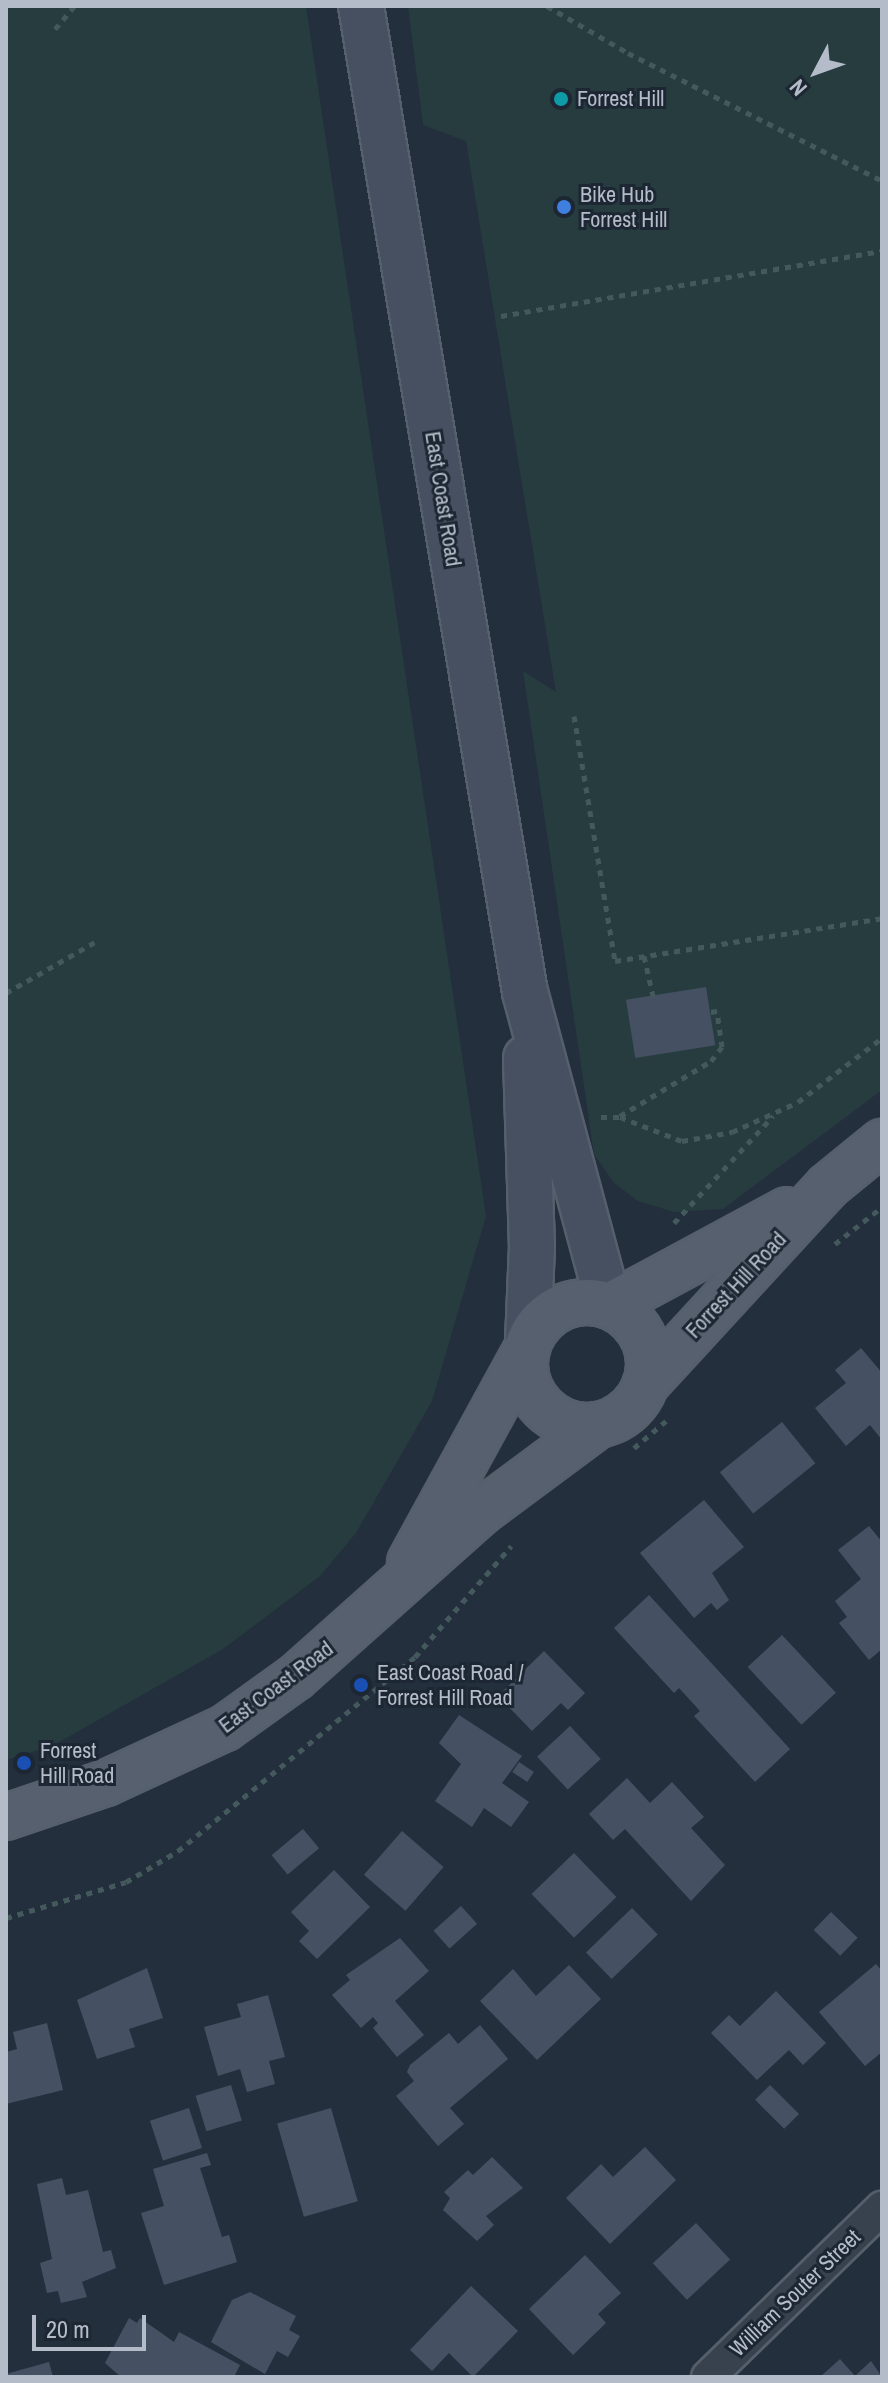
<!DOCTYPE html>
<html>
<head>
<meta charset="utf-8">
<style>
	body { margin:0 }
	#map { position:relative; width:888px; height:2383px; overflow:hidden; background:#242f3e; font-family:"Archivo Narrow",sans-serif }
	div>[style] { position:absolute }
	.green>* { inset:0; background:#263c3f }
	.building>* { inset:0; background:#455162; transform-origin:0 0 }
	.path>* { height:5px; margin-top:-2.5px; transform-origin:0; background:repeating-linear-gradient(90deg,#44595c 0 6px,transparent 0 12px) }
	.roads { filter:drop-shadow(2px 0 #565f6c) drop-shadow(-2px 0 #565f6c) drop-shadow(0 2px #565f6c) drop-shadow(0 -2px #565f6c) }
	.minor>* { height:32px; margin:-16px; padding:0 16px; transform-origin:16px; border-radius:16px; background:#38414e }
	.secondary>* { height:44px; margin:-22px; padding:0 22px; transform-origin:22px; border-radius:22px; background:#465061 }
	.primary>* { height:44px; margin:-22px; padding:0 22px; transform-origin:22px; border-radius:22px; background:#56606e }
	.primary>.ring { margin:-22px; padding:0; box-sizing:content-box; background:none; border:44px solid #56606e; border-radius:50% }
	.dots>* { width:22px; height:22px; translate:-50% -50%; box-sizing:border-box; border:4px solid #1d2633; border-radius:50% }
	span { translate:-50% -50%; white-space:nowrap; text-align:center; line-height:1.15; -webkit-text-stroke:6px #1d2633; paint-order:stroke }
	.poi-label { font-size:22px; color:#b4bcc9 }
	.left { translate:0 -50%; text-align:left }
	.street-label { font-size:22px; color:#b4bcc9 }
	.frame { position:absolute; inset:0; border:8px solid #b4bcc9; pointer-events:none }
	.north { position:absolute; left:776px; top:32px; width:80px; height:80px; -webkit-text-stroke:6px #1d2633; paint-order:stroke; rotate:229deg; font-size:22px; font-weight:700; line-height:32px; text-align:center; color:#b4bcc9 }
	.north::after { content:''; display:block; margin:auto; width:28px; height:36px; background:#b4bcc9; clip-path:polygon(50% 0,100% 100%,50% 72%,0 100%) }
	.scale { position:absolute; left:32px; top:2315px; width:114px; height:36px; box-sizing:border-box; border:4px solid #b4bcc9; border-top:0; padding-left:10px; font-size:24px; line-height:28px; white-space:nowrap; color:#b4bcc9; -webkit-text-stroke:6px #1d2633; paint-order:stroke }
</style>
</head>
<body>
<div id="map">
	<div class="green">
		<i style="clip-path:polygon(6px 6px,306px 6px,486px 1216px,432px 1401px,356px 1533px,320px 1576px,223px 1649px,54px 1745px,6px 1760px)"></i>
		<i style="clip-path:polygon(408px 6px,882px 6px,882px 1090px,723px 1209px,674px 1212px,638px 1201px,614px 1183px,594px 1154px,523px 671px,556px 692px,466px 141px,423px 125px)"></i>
	</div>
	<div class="building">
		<i style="left:706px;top:987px;width:59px;height:81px;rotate:81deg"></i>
		<i style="clip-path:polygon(861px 1348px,882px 1373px,882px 1440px,870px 1425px,846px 1446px,815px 1408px,846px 1383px,835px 1370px)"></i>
		<i style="left:782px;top:1422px;width:53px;height:80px;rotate:51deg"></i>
		<i style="clip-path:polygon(704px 1500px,744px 1547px,712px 1573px,729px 1600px,717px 1610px,711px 1603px,694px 1618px,640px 1553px)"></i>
		<i style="clip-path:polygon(869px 1526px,882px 1542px,882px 1649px,869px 1660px,839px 1623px,847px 1617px,835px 1601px,861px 1579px,838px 1550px)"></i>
		<i style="clip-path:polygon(649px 1595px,790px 1749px,755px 1782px,694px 1716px,700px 1711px,679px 1688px,674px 1693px,614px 1628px)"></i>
		<i style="left:782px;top:1635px;width:79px;height:47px;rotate:47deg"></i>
		<i style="clip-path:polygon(544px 1651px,585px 1693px,568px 1710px,561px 1703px,532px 1731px,498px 1696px)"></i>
		<i style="clip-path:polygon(459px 1715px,522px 1756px,502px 1783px,529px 1802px,511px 1827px,484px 1808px,472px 1827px,435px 1801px,461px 1764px,439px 1743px)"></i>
		<i style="left:570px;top:1726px;width:45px;height:45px;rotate:47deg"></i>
		<i style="left:519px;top:1762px;width:18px;height:12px;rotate:34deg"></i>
		<i style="clip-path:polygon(627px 1778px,650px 1803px,672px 1782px,704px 1817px,691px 1828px,725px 1865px,691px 1901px,625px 1829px,613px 1840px,589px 1814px)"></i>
		<i style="left:303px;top:1829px;width:25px;height:41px;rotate:50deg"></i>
		<i style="left:402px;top:1831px;width:55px;height:58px;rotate:41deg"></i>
		<i style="left:574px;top:1853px;width:61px;height:59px;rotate:46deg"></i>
		<i style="clip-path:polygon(334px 1870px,370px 1907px,317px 1959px,299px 1941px,309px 1931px,291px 1912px)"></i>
		<i style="left:461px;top:1906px;width:24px;height:37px;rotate:48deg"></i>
		<i style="left:632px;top:1908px;width:37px;height:64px;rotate:46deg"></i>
		<i style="left:831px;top:1912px;width:37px;height:25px;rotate:44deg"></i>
		<i style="clip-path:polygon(400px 1938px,429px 1971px,395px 2001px,424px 2035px,397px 2057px,373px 2028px,378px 2023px,373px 2017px,361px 2028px,332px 1995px,350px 1980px,346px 1975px)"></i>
		<i style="clip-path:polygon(876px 1964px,882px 1971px,882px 2052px,865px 2066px,819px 2012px)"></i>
		<i style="clip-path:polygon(569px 1965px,601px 1999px,537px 2060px,480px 2001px,513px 1969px,536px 1996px)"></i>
		<i style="clip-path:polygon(147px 1968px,163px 2018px,129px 2029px,135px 2047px,97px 2059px,77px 2000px)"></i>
		<i style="clip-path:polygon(776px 1991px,826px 2043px,803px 2065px,789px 2050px,757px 2080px,711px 2033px,729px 2015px,740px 2026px)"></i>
		<i style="clip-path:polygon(268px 1995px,285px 2057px,269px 2061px,275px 2084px,247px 2092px,240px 2069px,218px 2076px,204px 2027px,241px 2017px,237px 2004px)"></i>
		<i style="clip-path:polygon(47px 2023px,63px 2090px,6px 2104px,6px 2052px,17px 2049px,13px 2032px)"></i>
		<i style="clip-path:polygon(480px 2025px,508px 2059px,450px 2108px,464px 2124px,438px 2146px,396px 2096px,414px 2081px,407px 2072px,410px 2065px,449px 2033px,458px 2044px)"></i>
		<i style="left:231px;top:2085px;width:37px;height:37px;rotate:73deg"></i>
		<i style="left:770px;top:2085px;width:41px;height:21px;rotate:45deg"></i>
		<i style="left:189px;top:2108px;width:42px;height:41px;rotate:72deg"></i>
		<i style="left:331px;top:2108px;width:97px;height:56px;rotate:74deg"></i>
		<i style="clip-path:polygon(645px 2147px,676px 2180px,610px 2244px,566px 2198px,601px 2164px,613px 2177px)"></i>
		<i style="clip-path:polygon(207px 2153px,211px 2165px,200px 2168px,222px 2237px,229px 2235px,237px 2262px,164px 2285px,141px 2213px,164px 2206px,153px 2169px)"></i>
		<i style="clip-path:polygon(492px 2157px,523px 2188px,486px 2216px,494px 2225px,477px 2241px,443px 2210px,450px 2198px,444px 2192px,468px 2170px,473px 2175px)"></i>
		<i style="clip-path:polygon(62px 2178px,66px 2195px,88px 2190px,103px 2252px,111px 2250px,116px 2268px,82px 2282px,87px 2297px,61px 2303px,58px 2291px,47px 2293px,40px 2263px,52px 2259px,37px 2184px)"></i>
		<i style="left:696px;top:2223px;width:50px;height:59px;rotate:47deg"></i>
		<i style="clip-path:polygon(585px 2255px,621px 2293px,598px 2314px,606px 2323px,573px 2355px,529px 2309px)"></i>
		<i style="clip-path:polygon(471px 2286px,518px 2331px,473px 2377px,449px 2353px,432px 2371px,410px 2350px)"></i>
		<i style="clip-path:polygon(250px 2292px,296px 2316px,289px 2330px,300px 2336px,288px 2357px,277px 2351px,265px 2374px,211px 2342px,232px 2300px)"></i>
		<i style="clip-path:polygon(129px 2318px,137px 2323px,140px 2318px,174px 2342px,179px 2332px,240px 2365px,234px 2377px,121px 2377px,105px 2363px)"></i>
		<i style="clip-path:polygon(840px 2359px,855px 2376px,871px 2361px,882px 2377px,820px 2377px)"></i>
		<i style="clip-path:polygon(49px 2362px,53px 2377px,6px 2377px,6px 2374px)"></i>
	</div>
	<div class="path">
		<i style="left:547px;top:6px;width:94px;rotate:30.1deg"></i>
		<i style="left:628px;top:53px;width:284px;rotate:26.7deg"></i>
		<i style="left:55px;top:29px;width:30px;rotate:-50deg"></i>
		<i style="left:501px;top:316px;width:387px;rotate:-9.7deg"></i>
		<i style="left:574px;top:716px;width:248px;rotate:80.5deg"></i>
		<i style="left:615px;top:961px;width:270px;rotate:-9.1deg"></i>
		<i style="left:644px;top:956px;width:41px;rotate:77.3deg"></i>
		<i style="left:6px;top:993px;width:103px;rotate:-29.8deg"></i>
		<i style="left:620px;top:1116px;width:106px;rotate:-31.1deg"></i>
		<i style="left:711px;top:1061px;width:18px;rotate:-52deg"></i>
		<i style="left:722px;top:1047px;width:36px;rotate:-98deg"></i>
		<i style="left:717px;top:1011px;width:7px;rotate:172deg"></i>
		<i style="left:601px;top:1117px;width:19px"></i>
		<i style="left:620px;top:1117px;width:66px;rotate:21.2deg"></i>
		<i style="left:682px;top:1141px;width:51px;rotate:-10.2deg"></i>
		<i style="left:732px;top:1132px;width:72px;rotate:-24.4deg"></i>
		<i style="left:798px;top:1102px;width:106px;rotate:-37.3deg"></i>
		<i style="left:674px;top:1223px;width:146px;rotate:-47.2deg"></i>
		<i style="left:835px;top:1244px;width:60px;rotate:-38.2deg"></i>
		<i style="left:634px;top:1448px;width:42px;rotate:-40.2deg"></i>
		<i style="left:6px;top:1918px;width:125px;rotate:-16.7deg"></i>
		<i style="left:126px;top:1882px;width:61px;rotate:-30.8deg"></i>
		<i style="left:178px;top:1851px;width:306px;rotate:-39.3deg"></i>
		<i style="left:415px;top:1657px;width:147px;rotate:-49.1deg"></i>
	</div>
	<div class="roads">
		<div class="minor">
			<i style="left:708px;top:2377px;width:243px;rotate:-44.2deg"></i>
		</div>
		<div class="secondary">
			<i style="left:361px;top:6px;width:1000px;rotate:80.56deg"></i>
			<i style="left:525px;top:992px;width:325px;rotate:75deg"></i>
			<i style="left:526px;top:1058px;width:188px;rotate:88.2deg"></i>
			<i style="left:532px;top:1246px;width:96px;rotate:92.4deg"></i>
		</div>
		<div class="primary">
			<i class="ring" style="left:525px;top:1302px;width:80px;height:80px"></i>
			<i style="left:609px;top:1306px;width:202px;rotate:-28.3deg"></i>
			<i style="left:645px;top:1385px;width:270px;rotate:-47.4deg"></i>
			<i style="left:828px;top:1186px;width:70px;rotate:-39.2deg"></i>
			<i style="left:410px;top:1562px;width:244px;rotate:-61.3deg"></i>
			<i style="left:6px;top:1817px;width:106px;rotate:-18.8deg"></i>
			<i style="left:106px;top:1783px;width:131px;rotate:-24.8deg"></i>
			<i style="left:225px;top:1728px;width:87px;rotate:-35.7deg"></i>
			<i style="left:296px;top:1677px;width:248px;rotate:-41.7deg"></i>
			<i style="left:481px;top:1512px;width:146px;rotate:-36.6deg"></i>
		</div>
	</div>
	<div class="dots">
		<i style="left:561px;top:99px;background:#0f9aa8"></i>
		<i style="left:564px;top:207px;background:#3f7fe0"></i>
		<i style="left:361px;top:1685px;background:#1a4fb4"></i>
		<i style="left:24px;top:1763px;background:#1a4fb4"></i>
	</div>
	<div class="poi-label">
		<span class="left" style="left:577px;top:99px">Forrest Hill</span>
		<span class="left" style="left:580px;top:207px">Bike Hub<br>Forrest Hill</span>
		<span class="left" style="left:377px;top:1685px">East Coast Road /<br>Forrest Hill Road</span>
		<span class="left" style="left:40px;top:1763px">Forrest<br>Hill Road</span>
	</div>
	<div class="street-label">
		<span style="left:443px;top:499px;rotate:81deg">East Coast Road</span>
		<span style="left:736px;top:1285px;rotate:-47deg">Forrest Hill Road</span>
		<span style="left:276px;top:1687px;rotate:-37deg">East Coast Road</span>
		<span style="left:795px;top:2293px;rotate:-44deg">William Souter Street</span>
	</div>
	<div class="frame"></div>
	<div class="north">N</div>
	<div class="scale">20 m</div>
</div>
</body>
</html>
